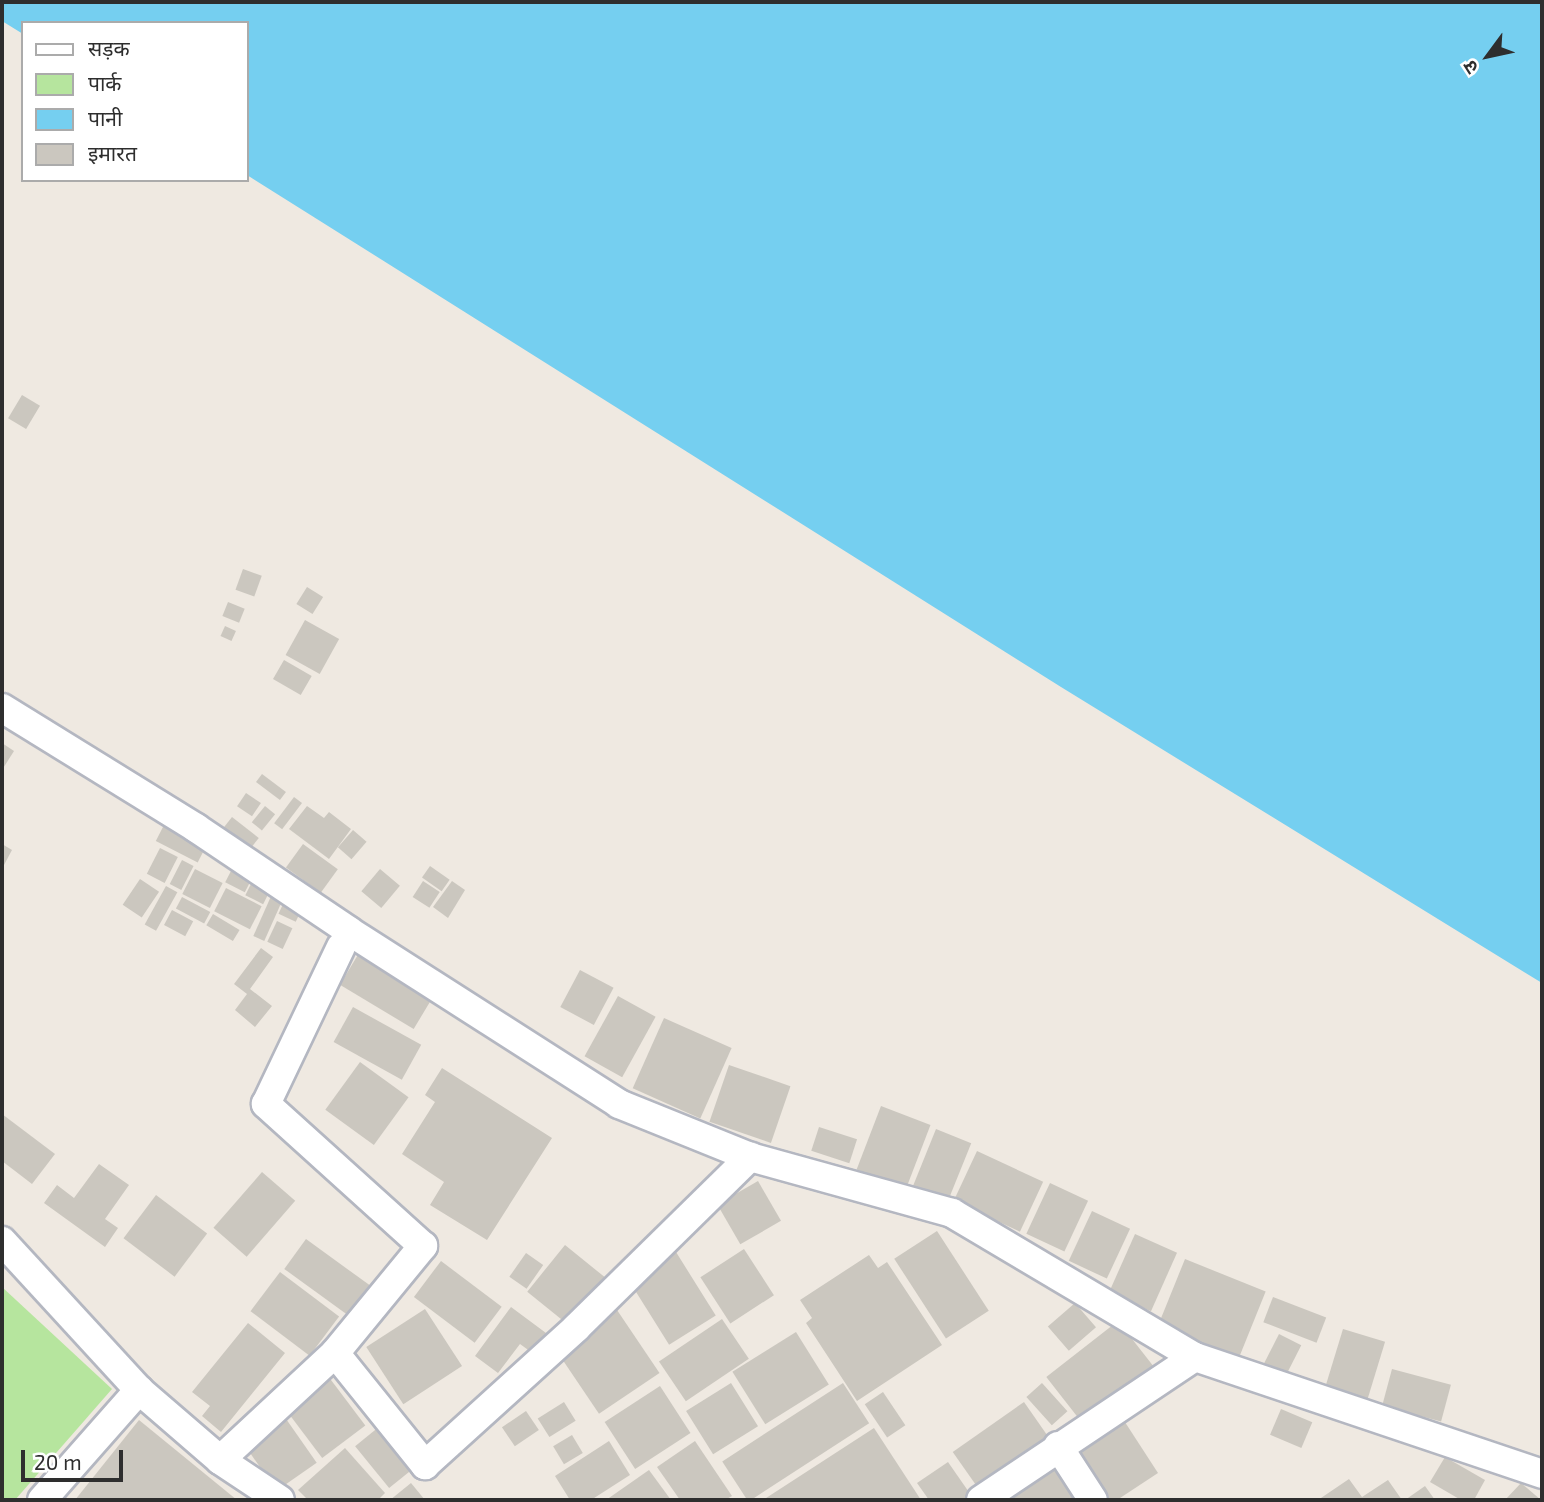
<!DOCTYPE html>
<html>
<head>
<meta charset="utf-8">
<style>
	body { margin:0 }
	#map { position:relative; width:1544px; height:1502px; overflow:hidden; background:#efe9e1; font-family:"Exo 2","Noto Sans Devanagari",sans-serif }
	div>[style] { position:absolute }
	.green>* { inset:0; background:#b6e59e }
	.water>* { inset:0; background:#75cff0 }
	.building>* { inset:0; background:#cbc7bf; transform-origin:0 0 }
	.roads { filter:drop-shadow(2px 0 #b4b7c1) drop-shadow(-2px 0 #b4b7c1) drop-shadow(0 2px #b4b7c1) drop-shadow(0 -2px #b4b7c1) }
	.minor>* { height:28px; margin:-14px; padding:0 14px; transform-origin:14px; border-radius:14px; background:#fff }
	span { translate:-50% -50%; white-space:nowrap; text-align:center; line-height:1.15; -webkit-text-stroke:7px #fff; paint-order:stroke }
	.frame { position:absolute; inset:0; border:4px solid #2e2e2e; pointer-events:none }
	.legend { position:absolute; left:21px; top:21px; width:228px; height:161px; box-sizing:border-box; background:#fff; border:2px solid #ababab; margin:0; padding:9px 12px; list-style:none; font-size:21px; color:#2e2e2e }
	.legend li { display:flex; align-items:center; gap:14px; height:35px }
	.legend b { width:35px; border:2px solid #ababab }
	.north { position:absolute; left:1453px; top:21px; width:70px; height:70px; -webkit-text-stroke:5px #fff; paint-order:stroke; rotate:237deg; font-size:19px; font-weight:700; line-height:28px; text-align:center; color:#2e2e2e }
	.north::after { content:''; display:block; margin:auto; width:24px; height:32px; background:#2e2e2e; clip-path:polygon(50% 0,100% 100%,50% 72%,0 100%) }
	.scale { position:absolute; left:21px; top:1450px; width:102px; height:32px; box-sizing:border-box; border:4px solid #2e2e2e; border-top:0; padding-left:9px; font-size:21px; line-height:24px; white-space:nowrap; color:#2e2e2e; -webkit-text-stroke:5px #fff; paint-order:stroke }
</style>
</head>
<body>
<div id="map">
	<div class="green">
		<i style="clip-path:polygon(2px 1287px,112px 1389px,15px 1500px,2px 1500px)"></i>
	</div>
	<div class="water">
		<i style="clip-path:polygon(2px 2px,1542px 2px,1542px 983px,1061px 687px,247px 175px,247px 23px,23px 23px,23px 34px,2px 21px)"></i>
	</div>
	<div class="building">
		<i style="left:22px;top:395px;width:21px;height:27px;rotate:31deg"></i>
		<i style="left:243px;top:569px;width:20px;height:22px;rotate:20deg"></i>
		<i style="left:307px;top:587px;width:19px;height:20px;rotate:32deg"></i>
		<i style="left:228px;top:602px;width:18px;height:15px;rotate:22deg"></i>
		<i style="left:305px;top:620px;width:39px;height:40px;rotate:29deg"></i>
		<i style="left:225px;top:626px;width:12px;height:11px;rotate:24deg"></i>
		<i style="left:284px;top:660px;width:32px;height:22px;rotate:30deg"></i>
		<i style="clip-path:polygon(2px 743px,14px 751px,2px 770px)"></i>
		<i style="left:262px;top:774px;width:30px;height:10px;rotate:37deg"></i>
		<i style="left:246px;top:793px;width:18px;height:16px;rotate:34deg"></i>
		<i style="left:294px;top:797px;width:10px;height:33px;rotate:37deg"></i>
		<i style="left:265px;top:806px;width:13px;height:21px;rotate:39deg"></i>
		<i style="clip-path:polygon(307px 806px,324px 818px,329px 812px,351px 829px,329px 859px,289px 829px)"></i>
		<i style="left:232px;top:817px;width:34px;height:15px;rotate:38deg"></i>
		<i style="left:164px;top:825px;width:47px;height:18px;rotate:27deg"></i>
		<i style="left:353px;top:830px;width:18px;height:23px;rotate:41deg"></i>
		<i style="clip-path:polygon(2px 844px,12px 850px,4px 865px,2px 863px)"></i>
		<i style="left:303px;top:844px;width:43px;height:29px;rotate:36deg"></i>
		<i style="left:160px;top:848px;width:20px;height:29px;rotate:27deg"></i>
		<i style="left:182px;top:860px;width:13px;height:27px;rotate:27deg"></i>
		<i style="left:430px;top:866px;width:24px;height:14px;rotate:35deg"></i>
		<i style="left:195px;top:869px;width:31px;height:28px;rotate:27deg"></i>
		<i style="left:232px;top:869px;width:22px;height:15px;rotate:27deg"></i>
		<i style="left:380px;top:869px;width:26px;height:29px;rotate:40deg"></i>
		<i style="left:140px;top:879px;width:23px;height:31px;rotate:34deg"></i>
		<i style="left:253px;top:880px;width:20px;height:17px;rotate:27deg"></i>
		<i style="left:423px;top:881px;width:20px;height:19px;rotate:33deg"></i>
		<i style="clip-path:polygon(452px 881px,465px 890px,448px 918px,433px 907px)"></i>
		<i style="left:166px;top:886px;width:13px;height:44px;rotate:29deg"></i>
		<i style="left:226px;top:888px;width:40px;height:26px;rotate:27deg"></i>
		<i style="left:272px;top:894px;width:12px;height:46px;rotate:24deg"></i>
		<i style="left:182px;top:897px;width:32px;height:13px;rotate:28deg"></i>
		<i style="left:284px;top:902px;width:19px;height:13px;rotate:25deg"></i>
		<i style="left:172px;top:910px;width:24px;height:17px;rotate:28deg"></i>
		<i style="left:213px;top:914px;width:31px;height:13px;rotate:31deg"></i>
		<i style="left:277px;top:921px;width:17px;height:23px;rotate:25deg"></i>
		<i style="clip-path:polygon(261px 948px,273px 957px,250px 989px,272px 1006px,255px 1027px,235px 1010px,247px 994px,234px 984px)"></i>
		<i style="left:359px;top:953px;width:86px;height:37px;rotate:31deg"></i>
		<i style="left:580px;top:970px;width:38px;height:42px;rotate:28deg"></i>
		<i style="left:618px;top:996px;width:43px;height:69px;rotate:29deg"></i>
		<i style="left:353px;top:1007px;width:78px;height:40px;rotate:29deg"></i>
		<i style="left:664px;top:1018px;width:74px;height:77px;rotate:24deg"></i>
		<i style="left:360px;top:1062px;width:60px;height:59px;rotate:36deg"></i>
		<i style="left:729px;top:1065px;width:65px;height:60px;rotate:19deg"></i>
		<i style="clip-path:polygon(442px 1068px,552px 1138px,487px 1240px,430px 1205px,444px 1182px,402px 1154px,435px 1102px,425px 1095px)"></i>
		<i style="left:881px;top:1106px;width:53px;height:68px;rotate:21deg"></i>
		<i style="clip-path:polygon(2px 1114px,55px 1154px,32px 1184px,2px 1161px)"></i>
		<i style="left:819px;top:1127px;width:40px;height:25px;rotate:18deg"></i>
		<i style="left:936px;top:1129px;width:38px;height:63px;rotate:22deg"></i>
		<i style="left:977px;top:1151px;width:73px;height:55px;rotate:25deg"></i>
		<i style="clip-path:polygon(99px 1164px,129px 1185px,105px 1219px,118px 1228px,105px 1247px,44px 1203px,57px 1185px,74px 1198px)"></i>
		<i style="left:262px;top:1172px;width:44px;height:74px;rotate:41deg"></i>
		<i style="left:758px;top:1181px;width:46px;height:47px;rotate:60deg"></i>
		<i style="left:1050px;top:1183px;width:42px;height:56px;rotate:25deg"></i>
		<i style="left:156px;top:1195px;width:64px;height:54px;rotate:37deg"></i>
		<i style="left:1092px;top:1211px;width:42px;height:55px;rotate:25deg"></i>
		<i style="left:937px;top:1231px;width:95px;height:51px;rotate:57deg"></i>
		<i style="left:1135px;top:1234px;width:46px;height:64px;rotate:24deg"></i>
		<i style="left:306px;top:1239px;width:84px;height:37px;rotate:36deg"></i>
		<i style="left:565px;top:1245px;width:55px;height:60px;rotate:39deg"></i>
		<i style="left:744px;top:1249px;width:55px;height:52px;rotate:57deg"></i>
		<i style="left:676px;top:1252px;width:75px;height:55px;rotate:58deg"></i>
		<i style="left:526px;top:1253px;width:21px;height:29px;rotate:35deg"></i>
		<i style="clip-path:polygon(869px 1255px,878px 1268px,887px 1262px,942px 1345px,857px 1401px,806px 1323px,812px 1318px,800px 1300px)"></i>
		<i style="left:1185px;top:1259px;width:87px;height:74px;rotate:22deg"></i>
		<i style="left:441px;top:1261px;width:76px;height:45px;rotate:37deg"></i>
		<i style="left:280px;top:1272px;width:74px;height:49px;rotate:37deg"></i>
		<i style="left:1273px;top:1297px;width:57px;height:27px;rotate:21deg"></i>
		<i style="left:1075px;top:1303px;width:32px;height:36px;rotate:49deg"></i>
		<i style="clip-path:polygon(511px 1307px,546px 1333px,531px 1352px,520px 1344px,498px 1373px,475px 1356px)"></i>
		<i style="left:425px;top:1309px;width:68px;height:70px;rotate:57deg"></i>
		<i style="left:617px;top:1310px;width:76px;height:73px;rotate:56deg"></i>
		<i style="left:722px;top:1319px;width:48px;height:76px;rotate:56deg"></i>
		<i style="left:1118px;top:1321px;width:61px;height:91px;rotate:52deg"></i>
		<i style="clip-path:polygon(248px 1323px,285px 1353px,221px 1432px,202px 1416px,210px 1406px,192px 1392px)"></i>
		<i style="left:1343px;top:1329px;width:44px;height:65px;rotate:17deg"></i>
		<i style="left:796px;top:1332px;width:62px;height:75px;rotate:58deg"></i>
		<i style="left:1279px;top:1334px;width:25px;height:35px;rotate:27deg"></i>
		<i style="left:1392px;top:1369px;width:61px;height:38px;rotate:15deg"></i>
		<i style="left:328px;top:1376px;width:62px;height:54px;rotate:53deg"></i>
		<i style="left:731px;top:1383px;width:51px;height:53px;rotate:58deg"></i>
		<i style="left:843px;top:1383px;width:48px;height:144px;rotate:57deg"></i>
		<i style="left:1042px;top:1383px;width:38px;height:21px;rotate:48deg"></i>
		<i style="left:660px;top:1386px;width:56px;height:66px;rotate:57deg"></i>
		<i style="left:883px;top:1392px;width:40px;height:22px;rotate:56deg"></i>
		<i style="left:564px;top:1402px;width:22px;height:31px;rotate:58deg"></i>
		<i style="left:1024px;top:1402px;width:49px;height:87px;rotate:55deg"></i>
		<i style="left:1281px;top:1409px;width:34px;height:28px;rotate:23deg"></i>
		<i style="left:526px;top:1411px;width:23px;height:29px;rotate:56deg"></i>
		<i style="left:284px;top:1416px;width:57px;height:49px;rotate:55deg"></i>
		<i style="clip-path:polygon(1121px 1416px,1158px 1473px,1117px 1500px,1107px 1500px,1072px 1448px)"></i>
		<i style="clip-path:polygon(139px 1420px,237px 1500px,75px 1500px)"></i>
		<i style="left:380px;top:1426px;width:54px;height:32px;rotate:51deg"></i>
		<i style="clip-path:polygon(874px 1428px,921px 1500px,763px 1500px)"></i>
		<i style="left:572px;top:1435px;width:21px;height:22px;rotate:59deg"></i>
		<i style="clip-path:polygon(609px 1441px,630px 1475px,591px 1500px,570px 1500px,555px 1476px)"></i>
		<i style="clip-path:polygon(695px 1441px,732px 1496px,725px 1500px,680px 1500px,657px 1467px)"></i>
		<i style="clip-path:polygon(345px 1448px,385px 1493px,378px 1500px,308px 1500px,298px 1490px)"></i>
		<i style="clip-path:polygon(1445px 1457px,1485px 1480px,1474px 1500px,1461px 1500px,1430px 1482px)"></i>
		<i style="clip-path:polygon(1059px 1458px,1087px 1500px,994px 1500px)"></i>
		<i style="clip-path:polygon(948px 1462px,973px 1498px,970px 1500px,929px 1500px,917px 1483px)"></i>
		<i style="clip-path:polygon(649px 1470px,671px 1500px,606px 1500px)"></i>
		<i style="clip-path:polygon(1349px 1479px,1362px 1497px,1388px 1480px,1402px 1500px,1318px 1500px)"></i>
		<i style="clip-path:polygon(411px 1483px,425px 1500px,390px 1500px)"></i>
		<i style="clip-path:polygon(1521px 1483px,1541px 1500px,1505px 1500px)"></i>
		<i style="clip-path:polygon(1425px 1486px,1435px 1500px,1405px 1500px)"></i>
	</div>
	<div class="roads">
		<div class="minor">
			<i style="left:2px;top:708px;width:228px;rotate:31.7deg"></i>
			<i style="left:196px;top:828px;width:184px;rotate:33.9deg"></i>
			<i style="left:349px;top:931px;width:321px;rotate:32.6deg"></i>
			<i style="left:619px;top:1104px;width:141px;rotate:22deg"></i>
			<i style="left:750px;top:1157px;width:210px;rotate:15.5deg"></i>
			<i style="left:952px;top:1213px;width:282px;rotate:30.7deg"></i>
			<i style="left:1195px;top:1357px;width:366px;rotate:18.6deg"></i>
			<i style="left:2px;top:1241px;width:202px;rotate:47.4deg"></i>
			<i style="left:139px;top:1390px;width:107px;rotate:40.8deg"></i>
			<i style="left:220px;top:1460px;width:72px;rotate:33.7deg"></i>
			<i style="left:335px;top:1353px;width:144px;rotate:51.2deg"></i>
			<i style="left:425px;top:1465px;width:205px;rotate:-42.2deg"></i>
			<i style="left:577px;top:1327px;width:243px;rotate:-44.5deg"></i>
			<i style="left:1058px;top:1446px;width:64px;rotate:57.1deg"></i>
			<i style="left:220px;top:1460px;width:157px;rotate:-42.9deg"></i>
			<i style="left:335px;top:1353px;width:139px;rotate:-50.6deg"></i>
			<i style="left:423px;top:1246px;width:212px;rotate:-137.9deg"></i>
			<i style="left:266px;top:1104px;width:174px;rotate:-64.5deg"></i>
			<i style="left:42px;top:1500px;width:147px;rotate:-48.6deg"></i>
			<i style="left:981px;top:1500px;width:257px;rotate:-33.8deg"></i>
		</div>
	</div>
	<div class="frame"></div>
	<ul class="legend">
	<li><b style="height:9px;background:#fff"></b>सड़क</li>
	<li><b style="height:19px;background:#b6e59e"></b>पार्क</li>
	<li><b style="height:19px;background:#75cff0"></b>पानी</li>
	<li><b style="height:19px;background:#cbc7bf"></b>इमारत</li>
	</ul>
	<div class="north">उ</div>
	<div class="scale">20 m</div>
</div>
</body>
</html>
